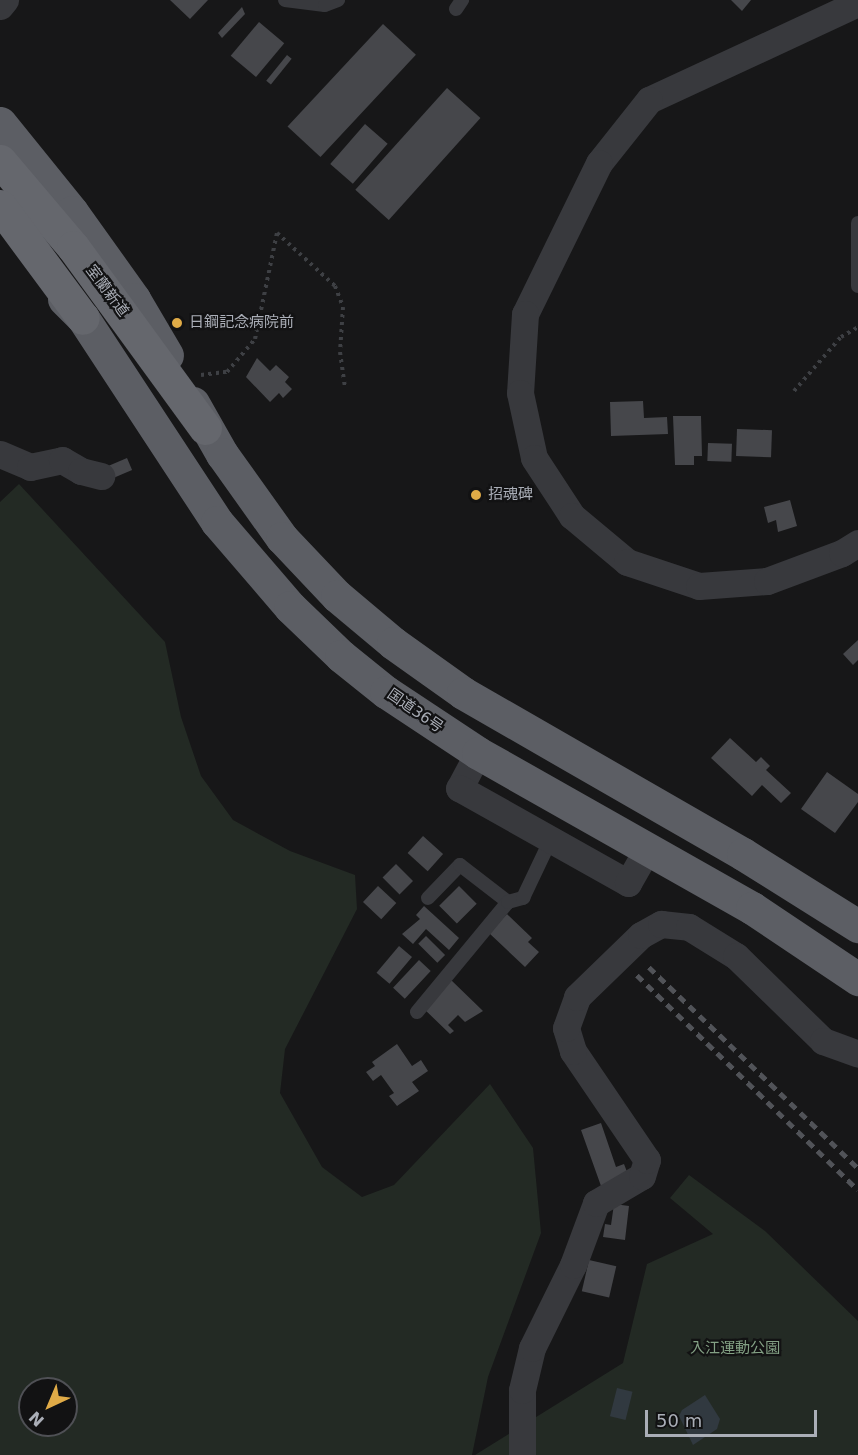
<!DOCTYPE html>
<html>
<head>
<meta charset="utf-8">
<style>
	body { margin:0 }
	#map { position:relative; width:858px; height:1455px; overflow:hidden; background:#171718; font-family:"DejaVu Sans","Noto Sans JP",sans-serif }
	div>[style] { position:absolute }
	.green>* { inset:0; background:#232a24 }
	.water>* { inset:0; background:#313940; transform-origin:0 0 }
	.building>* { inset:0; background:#46474b; transform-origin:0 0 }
	.path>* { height:4px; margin-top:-2px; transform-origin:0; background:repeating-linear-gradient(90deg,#3e4044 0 3px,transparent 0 7.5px) }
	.service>* { height:14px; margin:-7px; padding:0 7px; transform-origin:7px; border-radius:7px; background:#38393d }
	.minor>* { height:27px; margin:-13.5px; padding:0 13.5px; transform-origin:13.5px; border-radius:13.5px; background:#38393d }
	.trunk>* { height:33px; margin:-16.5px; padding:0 16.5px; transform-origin:16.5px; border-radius:16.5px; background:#5c5e64 }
	.motorway>* { height:33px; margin:-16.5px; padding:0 16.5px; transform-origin:16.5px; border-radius:16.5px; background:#65676d }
	.rail>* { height:4.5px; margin-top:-2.25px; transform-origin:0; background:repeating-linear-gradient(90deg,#515358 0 8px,transparent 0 14px) }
	.dots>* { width:16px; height:16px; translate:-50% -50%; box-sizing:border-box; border:3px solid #121213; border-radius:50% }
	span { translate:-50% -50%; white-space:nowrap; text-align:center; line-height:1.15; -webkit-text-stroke:4.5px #121213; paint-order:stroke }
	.street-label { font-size:15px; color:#aaaeb7 }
	.poi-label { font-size:15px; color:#aaaeb7 }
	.left { translate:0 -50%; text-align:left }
	.park-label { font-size:15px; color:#83a084 }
	.north { position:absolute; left:18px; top:1377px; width:60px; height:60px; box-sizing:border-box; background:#121213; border:2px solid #4f5055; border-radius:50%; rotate:224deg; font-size:16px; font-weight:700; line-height:24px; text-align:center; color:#aaaeb7 }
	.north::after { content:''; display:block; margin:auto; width:21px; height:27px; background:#e0ab47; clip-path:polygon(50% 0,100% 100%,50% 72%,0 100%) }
	.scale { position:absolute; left:645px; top:1410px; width:172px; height:27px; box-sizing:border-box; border:3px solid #aaaeb7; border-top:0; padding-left:8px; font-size:18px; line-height:21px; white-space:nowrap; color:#aaaeb7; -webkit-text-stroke:4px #121213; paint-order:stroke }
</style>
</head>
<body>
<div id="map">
	<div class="green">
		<i style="clip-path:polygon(evenodd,19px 484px,165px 642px,181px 717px,201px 776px,233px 820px,290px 851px,355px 875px,357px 909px,285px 1049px,280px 1093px,322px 1167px,362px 1197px,394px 1185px,490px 1084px,533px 1148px,541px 1233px,488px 1377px,472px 1455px,0 1455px,0 502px,19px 484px,30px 1389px,66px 1389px,66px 1425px,30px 1425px,30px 1389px)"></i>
		<i style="clip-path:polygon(689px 1175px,765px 1231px,858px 1321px,858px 1455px,475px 1455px,623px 1363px,647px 1264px,713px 1234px,670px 1198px)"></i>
	</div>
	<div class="water">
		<i style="left:617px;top:1388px;width:16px;height:29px;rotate:14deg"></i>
		<i style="clip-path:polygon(705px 1395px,720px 1419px,717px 1429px,693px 1445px,679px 1416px,682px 1410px)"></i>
	</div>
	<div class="building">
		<i style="clip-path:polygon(170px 0,208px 0,190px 19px)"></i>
		<i style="clip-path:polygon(731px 0,751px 0,742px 11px)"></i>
		<i style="clip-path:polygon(242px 7px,245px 14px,222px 38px,218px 33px)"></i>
		<i style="left:259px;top:22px;width:33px;height:44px;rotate:40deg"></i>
		<i style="left:383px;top:24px;width:45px;height:140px;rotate:43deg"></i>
		<i style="left:287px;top:55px;width:6px;height:33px;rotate:39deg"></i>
		<i style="left:447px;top:88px;width:45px;height:137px;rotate:42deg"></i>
		<i style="left:365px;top:124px;width:30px;height:53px;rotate:41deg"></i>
		<i style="clip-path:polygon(257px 358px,270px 371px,276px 365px,289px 377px,285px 382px,292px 389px,283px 398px,279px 393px,270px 402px,246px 377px)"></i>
		<i style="clip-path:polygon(643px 401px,644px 418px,667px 417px,668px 434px,611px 436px,610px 402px)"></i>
		<i style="clip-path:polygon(673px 416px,701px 416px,702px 456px,694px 456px,694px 465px,675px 465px)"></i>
		<i style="left:737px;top:429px;width:35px;height:27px;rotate:2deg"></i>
		<i style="left:708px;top:443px;width:24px;height:18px;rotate:2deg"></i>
		<i style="left:127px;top:458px;width:13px;height:30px;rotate:67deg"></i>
		<i style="clip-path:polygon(790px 500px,797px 526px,778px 532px,776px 520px,768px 523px,764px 507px)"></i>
		<i style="clip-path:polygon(858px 640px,858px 660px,853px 665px,843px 654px)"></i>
		<i style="clip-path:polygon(730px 738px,756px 762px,761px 757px,770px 766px,766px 770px,791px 793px,781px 803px,762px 785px,752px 796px,711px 758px)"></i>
		<i style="clip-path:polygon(827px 772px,858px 794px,858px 802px,835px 833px,801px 809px)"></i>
		<i style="left:423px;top:836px;width:27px;height:23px;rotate:42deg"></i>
		<i style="left:396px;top:864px;width:24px;height:19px;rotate:45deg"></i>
		<i style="left:378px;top:886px;width:25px;height:22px;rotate:43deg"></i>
		<i style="left:459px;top:886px;width:25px;height:28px;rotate:45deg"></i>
		<i style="clip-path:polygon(424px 906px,459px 938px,449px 950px,426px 929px,413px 944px,402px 934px,420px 919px,416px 915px)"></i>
		<i style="clip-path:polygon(507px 914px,532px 938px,528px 942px,539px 952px,525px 967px,489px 933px)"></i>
		<i style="left:426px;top:936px;width:27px;height:11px;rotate:45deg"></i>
		<i style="left:399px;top:946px;width:17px;height:35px;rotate:40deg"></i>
		<i style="left:419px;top:960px;width:16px;height:38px;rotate:43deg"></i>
		<i style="clip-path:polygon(449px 978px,483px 1011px,465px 1022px,458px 1015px,448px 1025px,454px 1031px,450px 1034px,422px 1007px)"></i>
		<i style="clip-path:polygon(397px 1044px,412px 1066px,421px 1060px,428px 1071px,412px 1082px,419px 1091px,397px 1106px,389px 1096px,394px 1093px,381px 1075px,373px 1081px,366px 1072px,375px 1066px,372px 1062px)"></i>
		<i style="clip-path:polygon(601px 1123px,616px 1167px,624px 1164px,629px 1177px,601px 1186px,581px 1130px)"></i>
		<i style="clip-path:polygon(614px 1204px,629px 1206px,625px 1240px,603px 1237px,605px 1224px,611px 1225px)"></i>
		<i style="left:589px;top:1260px;width:28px;height:32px;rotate:13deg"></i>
	</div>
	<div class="path">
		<i style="left:201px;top:375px;width:26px;rotate:-7deg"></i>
		<i style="left:227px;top:372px;width:43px;rotate:-49.7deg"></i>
		<i style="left:255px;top:339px;width:108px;rotate:-78.3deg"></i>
		<i style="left:277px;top:233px;width:79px;rotate:42.4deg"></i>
		<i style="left:335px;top:286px;width:22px;rotate:69deg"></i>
		<i style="left:343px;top:307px;width:45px;rotate:93.8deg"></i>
		<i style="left:340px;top:352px;width:34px;rotate:82deg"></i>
		<i style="left:794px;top:391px;width:72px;rotate:-49deg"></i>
		<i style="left:841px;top:337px;width:20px;rotate:-30deg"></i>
	</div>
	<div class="service">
		<i style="left:285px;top:0;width:40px;rotate:7.1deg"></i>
		<i style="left:325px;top:5px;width:14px;rotate:-21deg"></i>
		<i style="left:456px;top:9px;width:11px;rotate:-56deg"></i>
		<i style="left:858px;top:223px;width:63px;rotate:90deg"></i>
		<i style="left:428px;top:898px;width:46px;rotate:-45.9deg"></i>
		<i style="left:460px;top:865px;width:61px;rotate:37.6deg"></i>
		<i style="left:417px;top:1012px;width:143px;rotate:-50.4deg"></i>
		<i style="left:508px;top:902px;width:16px;rotate:-15deg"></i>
		<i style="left:523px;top:898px;width:65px;rotate:-64.6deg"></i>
	</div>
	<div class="minor">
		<i style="left:858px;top:3px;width:230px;rotate:155.1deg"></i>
		<i style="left:649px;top:100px;width:80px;rotate:128.4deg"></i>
		<i style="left:599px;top:163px;width:168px;rotate:116.1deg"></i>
		<i style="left:525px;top:314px;width:79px;rotate:93.6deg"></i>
		<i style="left:520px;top:393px;width:66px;rotate:77.8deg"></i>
		<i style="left:534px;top:458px;width:69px;rotate:56.8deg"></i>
		<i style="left:572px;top:516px;width:72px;rotate:39.9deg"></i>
		<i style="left:627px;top:562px;width:76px;rotate:18.4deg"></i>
		<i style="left:699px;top:586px;width:68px;rotate:-4.2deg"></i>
		<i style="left:767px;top:581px;width:80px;rotate:-20.5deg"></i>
		<i style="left:842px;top:553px;width:19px;rotate:-32deg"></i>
		<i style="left:0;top:6px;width:8px;rotate:-50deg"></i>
		<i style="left:0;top:454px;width:33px;rotate:23deg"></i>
		<i style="left:30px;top:467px;width:33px;rotate:-12deg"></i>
		<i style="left:62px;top:460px;width:22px;rotate:30deg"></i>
		<i style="left:81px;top:471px;width:21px;rotate:14deg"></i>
		<i style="left:478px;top:753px;width:40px;rotate:118deg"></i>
		<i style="left:459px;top:788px;width:194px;rotate:29.3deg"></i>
		<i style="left:628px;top:883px;width:40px;rotate:-60.3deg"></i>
		<i style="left:522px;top:1455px;width:65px;rotate:-90deg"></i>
		<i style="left:522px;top:1390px;width:43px;rotate:-76.6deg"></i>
		<i style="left:532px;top:1348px;width:93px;rotate:-63.7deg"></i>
		<i style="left:573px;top:1265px;width:66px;rotate:-69.6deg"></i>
		<i style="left:596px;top:1203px;width:53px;rotate:-30.4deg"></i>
		<i style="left:642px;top:1176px;width:17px;rotate:-73deg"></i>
		<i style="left:647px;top:1160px;width:132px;rotate:-124.2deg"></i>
		<i style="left:573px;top:1051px;width:24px;rotate:-107deg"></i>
		<i style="left:566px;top:1028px;width:33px;rotate:-70deg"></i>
		<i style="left:577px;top:997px;width:89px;rotate:-44.1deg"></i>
		<i style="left:641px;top:935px;width:23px;rotate:-29deg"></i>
		<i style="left:661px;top:924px;width:28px;rotate:6deg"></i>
		<i style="left:689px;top:927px;width:55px;rotate:31.7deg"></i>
		<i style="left:736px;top:956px;width:122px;rotate:44.3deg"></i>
		<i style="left:823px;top:1041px;width:37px;rotate:20deg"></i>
	</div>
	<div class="trunk">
		<i style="left:0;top:123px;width:114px;rotate:51deg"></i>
		<i style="left:72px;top:212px;width:107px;rotate:54.5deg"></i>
		<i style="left:134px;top:299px;width:65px;rotate:59.5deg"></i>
		<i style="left:64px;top:299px;width:27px;rotate:45deg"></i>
		<i style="left:83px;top:318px;width:244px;rotate:56.7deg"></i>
		<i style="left:217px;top:522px;width:112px;rotate:49.3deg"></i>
		<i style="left:290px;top:607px;width:71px;rotate:43.9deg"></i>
		<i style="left:341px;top:656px;width:58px;rotate:38.7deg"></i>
		<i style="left:386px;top:692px;width:110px;rotate:33.5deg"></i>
		<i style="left:478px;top:753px;width:315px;rotate:29.5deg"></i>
		<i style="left:752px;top:908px;width:128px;rotate:33.8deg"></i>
		<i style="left:193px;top:403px;width:59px;rotate:60.4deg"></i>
		<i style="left:222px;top:454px;width:103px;rotate:54.5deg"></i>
		<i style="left:282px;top:538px;width:80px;rotate:46.5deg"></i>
		<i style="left:337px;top:596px;width:73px;rotate:40deg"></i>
		<i style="left:393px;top:643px;width:86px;rotate:35.5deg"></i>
		<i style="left:463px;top:693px;width:323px;rotate:29.9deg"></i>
		<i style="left:743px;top:854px;width:136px;rotate:32.1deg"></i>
	</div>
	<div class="motorway">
		<i style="left:0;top:161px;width:113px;rotate:49.7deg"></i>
		<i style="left:73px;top:247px;width:224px;rotate:53.9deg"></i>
		<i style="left:0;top:206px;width:139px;rotate:53.5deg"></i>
	</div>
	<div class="rail">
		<i style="left:649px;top:967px;width:290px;rotate:43.9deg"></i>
		<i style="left:637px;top:975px;width:308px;rotate:44.2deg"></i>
	</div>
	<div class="dots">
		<i style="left:177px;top:323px;background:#e0ab47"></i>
		<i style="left:476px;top:495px;background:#e0ab47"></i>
	</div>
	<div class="street-label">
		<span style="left:107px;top:291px;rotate:53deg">室蘭新道</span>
		<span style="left:415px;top:711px;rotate:35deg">国道36号</span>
	</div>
	<div class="poi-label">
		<span class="left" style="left:189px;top:323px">日鋼記念病院前</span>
		<span class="left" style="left:488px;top:495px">招魂碑</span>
	</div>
	<div class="park-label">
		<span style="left:735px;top:1349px">入江運動公園</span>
	</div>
	<div class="north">N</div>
	<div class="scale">50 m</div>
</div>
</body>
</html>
